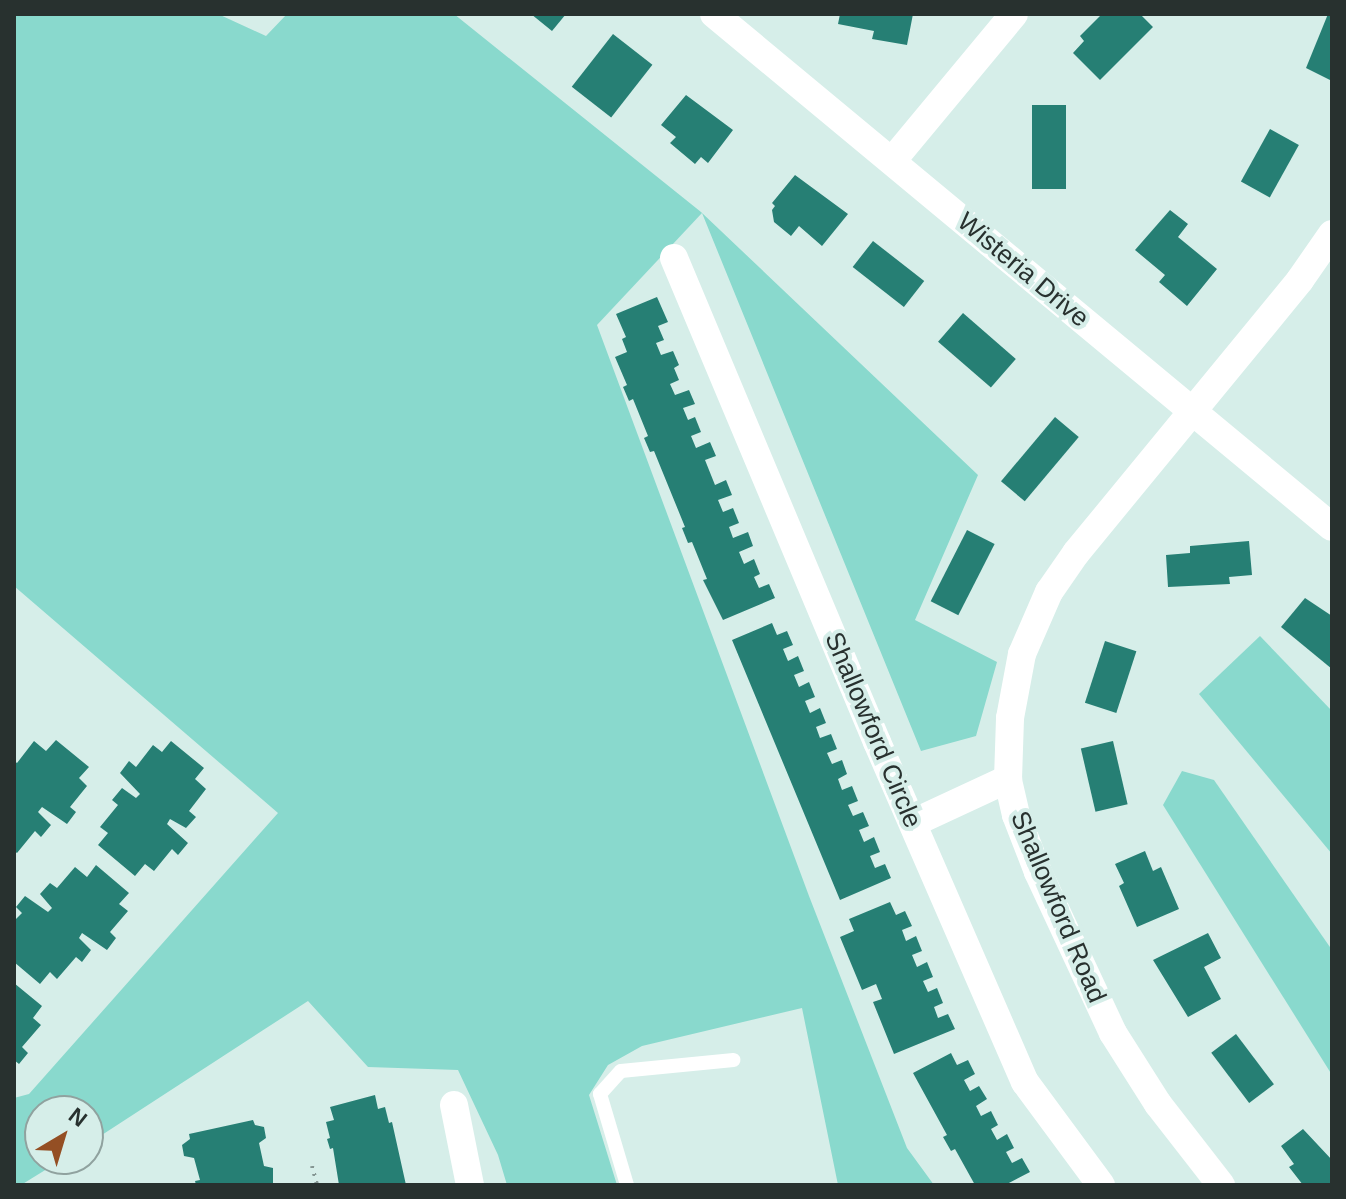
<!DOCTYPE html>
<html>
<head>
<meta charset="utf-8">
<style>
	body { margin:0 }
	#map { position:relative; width:1346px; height:1199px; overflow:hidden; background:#d6eee9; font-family:Helvetica,sans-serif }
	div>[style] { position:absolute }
	.green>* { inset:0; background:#89d9cd }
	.building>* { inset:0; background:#267f74; transform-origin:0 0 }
	.path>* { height:4px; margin-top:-2px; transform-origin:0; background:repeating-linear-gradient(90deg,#859693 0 2px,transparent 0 8px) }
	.lane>* { height:14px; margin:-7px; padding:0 7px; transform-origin:7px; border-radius:7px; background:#fff }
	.street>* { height:28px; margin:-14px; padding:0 14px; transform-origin:14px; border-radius:14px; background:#fff }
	span { translate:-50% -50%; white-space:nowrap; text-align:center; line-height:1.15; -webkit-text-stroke:8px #d6eee9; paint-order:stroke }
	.street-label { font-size:26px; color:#28312f }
	.frame { position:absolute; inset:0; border:16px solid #28312f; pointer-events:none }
	.north { position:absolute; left:24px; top:1095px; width:80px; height:80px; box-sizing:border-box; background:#d6eee9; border:2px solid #90a29f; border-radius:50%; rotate:38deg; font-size:22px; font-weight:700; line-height:32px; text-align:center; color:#28312f }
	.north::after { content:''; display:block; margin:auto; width:28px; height:36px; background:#944f24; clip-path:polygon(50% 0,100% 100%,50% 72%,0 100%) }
</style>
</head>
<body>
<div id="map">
	<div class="green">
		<i style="clip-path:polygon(14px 14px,218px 14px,266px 36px,287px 14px,454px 14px,701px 212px,978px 475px,915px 620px,997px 662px,976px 736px,921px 751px,702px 213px,597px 325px,809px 896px,907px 1148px,934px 1185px,838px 1185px,802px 1008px,642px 1046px,608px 1065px,589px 1095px,617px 1185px,507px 1185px,498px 1155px,458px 1070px,368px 1067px,308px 1001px,88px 1144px,88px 1111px,40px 1111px,40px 1159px,63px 1159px,21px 1185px,14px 1185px,14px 1098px,29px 1094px,278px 813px,14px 586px)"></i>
		<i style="clip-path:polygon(1260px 636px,1332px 711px,1332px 854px,1199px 694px)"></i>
		<i style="clip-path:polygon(1182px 771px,1214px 780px,1332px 950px,1332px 1075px,1163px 805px)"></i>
	</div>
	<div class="building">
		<i style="clip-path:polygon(531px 14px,566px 14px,552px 31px)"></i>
		<i style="clip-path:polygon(840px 14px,913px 14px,907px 45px,872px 39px,874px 31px,838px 24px)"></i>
		<i style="clip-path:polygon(1102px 14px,1140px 14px,1153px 27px,1100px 80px,1073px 53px,1084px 41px,1080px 36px)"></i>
		<i style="clip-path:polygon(1328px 14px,1332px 14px,1332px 81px,1306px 68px)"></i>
		<i style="left:613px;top:34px;width:50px;height:67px;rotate:38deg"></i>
		<i style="clip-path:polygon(686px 95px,733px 130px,708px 163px,701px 157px,695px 164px,670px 143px,676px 137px,661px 125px)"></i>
		<i style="left:1032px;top:105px;width:34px;height:84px"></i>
		<i style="left:1270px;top:129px;width:33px;height:60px;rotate:29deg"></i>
		<i style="clip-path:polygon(795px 175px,848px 214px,822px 246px,799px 226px,791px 236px,774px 222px,772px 210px,775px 206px,772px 203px)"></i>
		<i style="clip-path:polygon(1170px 210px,1188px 224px,1178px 237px,1217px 269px,1187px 306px,1159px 282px,1165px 275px,1135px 250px)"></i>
		<i style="left:873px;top:241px;width:65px;height:33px;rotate:38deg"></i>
		<i style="clip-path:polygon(657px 297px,668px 322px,658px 326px,664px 340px,656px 343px,661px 355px,673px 351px,679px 365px,674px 368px,679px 380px,670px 384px,675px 395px,689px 390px,695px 404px,683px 408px,688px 420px,695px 417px,701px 432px,691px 436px,696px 448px,710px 442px,716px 456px,705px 460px,715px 485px,726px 480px,732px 495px,718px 500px,723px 512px,733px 508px,739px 523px,729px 527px,733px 538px,748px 532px,753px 546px,739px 552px,744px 564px,754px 559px,760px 574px,754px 577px,759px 588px,769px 584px,775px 598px,723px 620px,703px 580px,707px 579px,692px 542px,688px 543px,682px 528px,685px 527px,654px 451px,650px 452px,644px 438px,648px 436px,633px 399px,629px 401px,623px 387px,627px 385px,615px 357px,627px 352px,622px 339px,626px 337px,616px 314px)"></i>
		<i style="left:963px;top:313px;width:70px;height:38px;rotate:41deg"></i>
		<i style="left:1055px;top:417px;width:31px;height:84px;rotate:40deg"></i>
		<i style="left:967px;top:530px;width:31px;height:80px;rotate:27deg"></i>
		<i style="clip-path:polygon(1249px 541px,1252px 575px,1229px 577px,1230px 584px,1168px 587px,1166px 555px,1190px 553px,1190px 546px)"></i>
		<i style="clip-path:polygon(1305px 598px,1332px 616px,1332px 669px,1281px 627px)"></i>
		<i style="clip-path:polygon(772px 623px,777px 635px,787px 631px,793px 645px,783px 649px,788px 661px,798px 656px,804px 671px,794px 675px,799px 687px,809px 682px,815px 697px,805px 701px,810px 713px,820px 708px,826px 723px,816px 727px,820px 738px,831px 734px,837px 749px,827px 753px,832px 764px,842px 760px,847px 774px,838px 779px,842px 790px,852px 786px,858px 801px,848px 805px,853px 816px,863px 812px,869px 826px,859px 830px,864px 842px,874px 837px,880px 852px,870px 856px,875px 868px,885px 864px,891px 878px,840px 900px,732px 640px)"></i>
		<i style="left:1105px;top:641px;width:33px;height:65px;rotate:18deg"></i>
		<i style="clip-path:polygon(56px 740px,89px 767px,79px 778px,87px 786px,70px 807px,76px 812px,67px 824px,42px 807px,38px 812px,51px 825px,41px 837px,35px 831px,17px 853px,14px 851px,14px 761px,17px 763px,34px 741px,46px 751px)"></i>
		<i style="clip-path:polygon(171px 741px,204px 768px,195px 779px,206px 789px,189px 811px,196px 817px,186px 828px,170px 819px,167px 824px,188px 843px,178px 855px,172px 849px,154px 871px,145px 864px,135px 876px,98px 845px,108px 833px,100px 827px,118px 805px,112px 800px,122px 788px,136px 798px,140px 794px,120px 773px,129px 761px,136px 767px,153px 745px,162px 752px)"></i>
		<i style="left:1113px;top:741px;width:65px;height:33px;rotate:77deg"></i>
		<i style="clip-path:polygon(1145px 851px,1153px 871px,1161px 867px,1179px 909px,1137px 927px,1119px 886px,1124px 883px,1115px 864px)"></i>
		<i style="clip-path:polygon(96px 865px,129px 893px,119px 904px,128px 911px,110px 932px,116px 938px,107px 950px,82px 933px,79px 938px,91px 950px,82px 962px,76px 957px,57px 979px,50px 972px,40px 984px,14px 962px,14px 921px,22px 913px,16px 907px,25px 896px,48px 912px,52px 908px,40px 894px,50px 883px,57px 888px,75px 867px,87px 877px)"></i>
		<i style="clip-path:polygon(890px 902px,896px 915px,905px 911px,912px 926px,902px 930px,906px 941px,916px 936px,922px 951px,912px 955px,917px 967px,927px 962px,933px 977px,923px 981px,928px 992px,937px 988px,943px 1003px,934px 1007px,938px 1018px,948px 1014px,955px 1029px,894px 1054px,873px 1002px,882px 999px,876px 984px,862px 990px,840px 937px,854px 931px,849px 919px)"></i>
		<i style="clip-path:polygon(1208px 933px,1221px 958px,1204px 967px,1221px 999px,1188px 1017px,1153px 960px)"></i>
		<i style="clip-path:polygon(14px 983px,42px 1006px,33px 1018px,41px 1025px,22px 1047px,28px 1053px,19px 1064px,14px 1060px)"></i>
		<i style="left:1236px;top:1034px;width:63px;height:31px;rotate:53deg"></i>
		<i style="clip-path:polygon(951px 1053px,957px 1065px,968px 1060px,975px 1074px,964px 1080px,970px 1091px,979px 1086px,987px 1099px,976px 1106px,981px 1116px,991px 1111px,998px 1125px,991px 1129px,997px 1140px,1007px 1134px,1014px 1148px,1006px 1152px,1012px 1163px,1022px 1158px,1030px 1172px,1005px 1185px,975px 1185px,955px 1149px,951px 1151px,943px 1137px,947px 1135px,913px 1073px)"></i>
		<i style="clip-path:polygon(375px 1095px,378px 1109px,385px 1107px,389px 1123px,392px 1122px,406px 1185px,339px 1185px,333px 1148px,330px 1149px,327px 1139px,330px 1138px,326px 1122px,334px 1120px,330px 1107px)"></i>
		<i style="clip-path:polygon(253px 1120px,255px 1125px,264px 1127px,266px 1138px,259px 1143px,264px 1166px,273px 1168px,273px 1185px,196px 1185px,195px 1181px,200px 1180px,194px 1158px,184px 1156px,182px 1145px,190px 1139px,189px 1134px)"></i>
		<i style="clip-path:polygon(1303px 1129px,1332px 1160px,1332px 1185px,1303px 1185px,1289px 1167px,1294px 1164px,1281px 1146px)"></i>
	</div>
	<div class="path">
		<i style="left:312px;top:1166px;width:20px;rotate:75deg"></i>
	</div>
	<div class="lane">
		<i style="left:627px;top:1185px;width:95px;rotate:-106.5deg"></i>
		<i style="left:600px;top:1094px;width:31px;rotate:-48deg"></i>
		<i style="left:621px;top:1071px;width:113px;rotate:-5.6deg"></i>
	</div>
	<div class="street">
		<i style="left:714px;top:14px;width:803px;rotate:39.7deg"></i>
		<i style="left:892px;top:161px;width:191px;rotate:-50.3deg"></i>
		<i style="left:674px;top:258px;width:525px;rotate:67.25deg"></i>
		<i style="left:877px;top:742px;width:371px;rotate:66.5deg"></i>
		<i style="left:1025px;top:1082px;width:128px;rotate:53.6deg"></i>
		<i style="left:913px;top:823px;width:105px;rotate:-24.9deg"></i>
		<i style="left:454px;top:1105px;width:82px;rotate:78.7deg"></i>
		<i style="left:1221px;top:1185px;width:103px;rotate:-127.9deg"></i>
		<i style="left:1158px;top:1104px;width:84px;rotate:-122.4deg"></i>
		<i style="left:1113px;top:1033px;width:178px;rotate:-115deg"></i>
		<i style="left:1038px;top:872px;width:61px;rotate:-111.1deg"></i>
		<i style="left:1016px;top:815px;width:37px;rotate:-103deg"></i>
		<i style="left:1008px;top:779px;width:61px;rotate:-88.1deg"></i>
		<i style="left:1010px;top:718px;width:65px;rotate:-79.4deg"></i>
		<i style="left:1022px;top:654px;width:68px;rotate:-66.5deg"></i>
		<i style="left:1049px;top:592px;width:47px;rotate:-55.3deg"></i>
		<i style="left:1076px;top:553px;width:353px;rotate:-50.6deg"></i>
		<i style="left:1300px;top:280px;width:56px;rotate:-55.2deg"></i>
	</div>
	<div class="street-label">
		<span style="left:1023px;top:270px;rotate:40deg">Wisteria Drive</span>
		<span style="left:873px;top:730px;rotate:67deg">Shallowford Circle</span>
		<span style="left:1058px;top:907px;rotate:67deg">Shallowford Road</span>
	</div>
	<div class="frame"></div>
	<div class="north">N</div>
</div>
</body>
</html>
